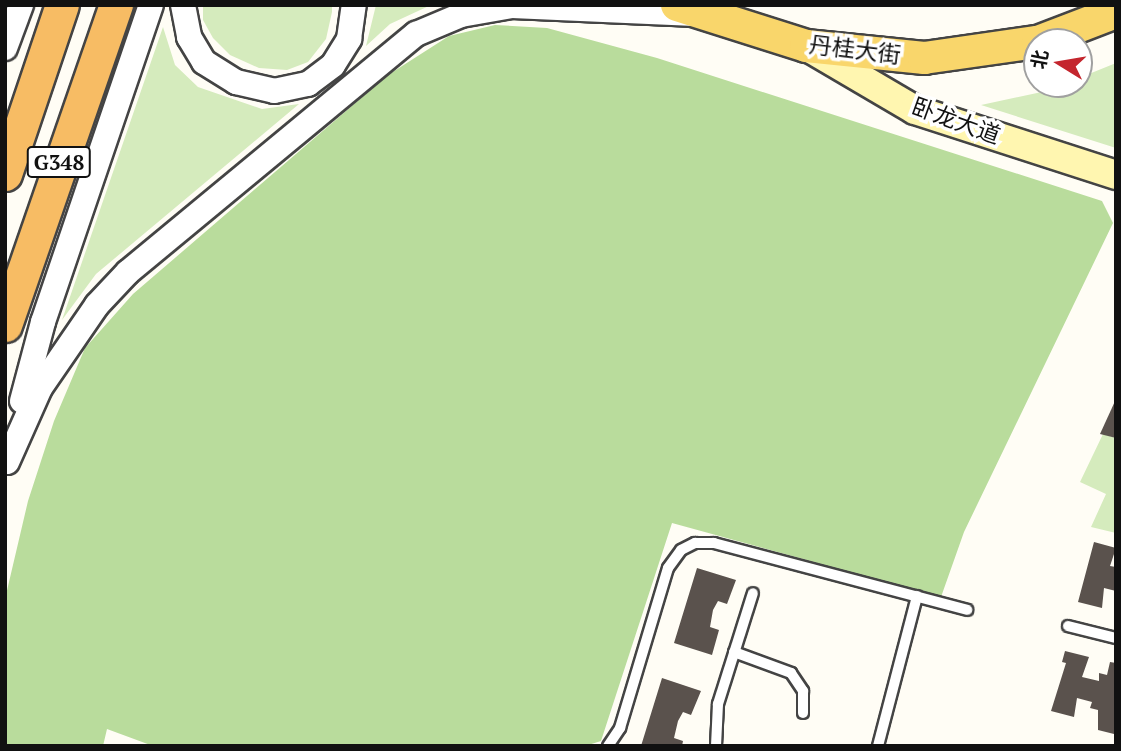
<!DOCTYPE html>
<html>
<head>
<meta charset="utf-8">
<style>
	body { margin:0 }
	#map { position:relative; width:1121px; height:751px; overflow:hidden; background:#fffdf5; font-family:"PT Serif","Noto Sans SC",serif }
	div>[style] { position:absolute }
	.green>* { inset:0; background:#d5ebbd }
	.forest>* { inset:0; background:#b9dc9c }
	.building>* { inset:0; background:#5a524d }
	.roads { filter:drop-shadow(2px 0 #444) drop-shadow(-2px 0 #444) drop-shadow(0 2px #444) drop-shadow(0 -2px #444) }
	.service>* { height:10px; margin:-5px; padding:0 5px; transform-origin:5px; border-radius:5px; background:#fff }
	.tertiary>* { height:24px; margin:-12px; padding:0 12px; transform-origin:12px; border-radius:12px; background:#fff }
	.secondary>* { height:28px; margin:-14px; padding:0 14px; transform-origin:14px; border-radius:14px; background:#fff6b0 }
	.primary>* { height:32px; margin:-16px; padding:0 16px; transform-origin:16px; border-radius:16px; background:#f9d66b }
	.trunk>* { height:33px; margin:-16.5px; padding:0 16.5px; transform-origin:16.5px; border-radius:16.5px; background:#f7bc64 }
	span { translate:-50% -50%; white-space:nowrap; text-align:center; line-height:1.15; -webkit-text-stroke:7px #fff; paint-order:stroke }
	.shield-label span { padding:2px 5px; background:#fff; border:2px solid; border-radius:5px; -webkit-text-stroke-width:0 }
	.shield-label { font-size:21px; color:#111; font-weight:700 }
	.street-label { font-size:23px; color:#111 }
	.frame { position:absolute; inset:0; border:7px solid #111; pointer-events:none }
	.north { position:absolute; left:1023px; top:28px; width:70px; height:70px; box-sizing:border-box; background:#fff; border:2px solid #a0a0a0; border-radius:50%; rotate:281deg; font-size:19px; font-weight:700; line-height:28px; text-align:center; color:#111 }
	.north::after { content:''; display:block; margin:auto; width:24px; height:32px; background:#c4262e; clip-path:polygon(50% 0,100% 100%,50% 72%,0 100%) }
</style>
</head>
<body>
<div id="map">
	<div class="green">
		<i style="clip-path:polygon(203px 5px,332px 5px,332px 12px,326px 39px,308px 62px,287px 70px,259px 68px,230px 55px,213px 38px,203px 20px)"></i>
		<i style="clip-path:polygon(376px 5px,431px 5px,390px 24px,366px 46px)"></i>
		<i style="clip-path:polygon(163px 27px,175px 65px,198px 87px,262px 109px,299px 104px,96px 274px,62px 320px)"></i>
		<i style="clip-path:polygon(1116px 63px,1116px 148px,981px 105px,1079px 84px,1079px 78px)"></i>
		<i style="clip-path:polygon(1103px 434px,1116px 438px,1116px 533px,1091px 527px,1106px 494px,1080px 482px)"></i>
	</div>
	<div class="forest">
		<i style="clip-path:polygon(495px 25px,547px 28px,657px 58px,1102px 201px,1113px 223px,964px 532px,941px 597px,672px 523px,601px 741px,585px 746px,153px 746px,107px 729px,103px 746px,5px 746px,5px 599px,28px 501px,54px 421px,85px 348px,133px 294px,388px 75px,449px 36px)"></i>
	</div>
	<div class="building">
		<i style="clip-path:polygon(1116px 399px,1116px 438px,1100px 434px)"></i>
		<i style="clip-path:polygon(1094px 542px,1116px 548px,1110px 566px,1116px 567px,1116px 591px,1104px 588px,1102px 608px,1078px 602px)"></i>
		<i style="clip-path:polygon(697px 568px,736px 580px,727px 604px,718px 601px,713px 610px,710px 627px,719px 630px,712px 655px,674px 643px)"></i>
		<i style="clip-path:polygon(1065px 651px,1089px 657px,1082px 677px,1099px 681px,1099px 673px,1107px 675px,1110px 662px,1116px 663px,1114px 734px,1098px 730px,1098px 710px,1090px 708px,1092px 702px,1077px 698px,1074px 717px,1051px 711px,1066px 663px,1062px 662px)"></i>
		<i style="clip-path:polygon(662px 678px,701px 691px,691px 715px,683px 712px,678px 721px,674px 738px,683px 741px,682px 746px,641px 746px)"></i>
	</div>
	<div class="roads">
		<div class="service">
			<i style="left:1068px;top:626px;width:49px;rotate:14deg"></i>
			<i style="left:734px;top:652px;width:61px;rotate:20.2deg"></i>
			<i style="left:791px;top:673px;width:22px;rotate:56deg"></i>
			<i style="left:803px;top:691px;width:22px;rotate:90deg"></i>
			<i style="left:608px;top:746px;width:22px;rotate:-56deg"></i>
			<i style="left:620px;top:728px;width:167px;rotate:-73.3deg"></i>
			<i style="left:668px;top:568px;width:22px;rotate:-54deg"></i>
			<i style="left:681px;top:550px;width:16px;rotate:-27deg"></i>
			<i style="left:695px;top:543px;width:19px"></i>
			<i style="left:714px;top:543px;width:262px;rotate:14.8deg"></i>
			<i style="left:716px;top:746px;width:42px;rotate:-87.3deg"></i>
			<i style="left:718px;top:704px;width:116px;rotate:-72.5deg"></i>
			<i style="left:878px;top:746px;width:155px;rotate:-75.4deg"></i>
		</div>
		<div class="tertiary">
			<i style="left:183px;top:5px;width:33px;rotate:79deg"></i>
			<i style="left:189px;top:37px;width:29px;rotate:59deg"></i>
			<i style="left:204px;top:62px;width:38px;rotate:32deg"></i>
			<i style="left:236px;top:82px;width:39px;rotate:13deg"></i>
			<i style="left:274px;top:91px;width:35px;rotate:-12deg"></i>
			<i style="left:308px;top:84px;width:31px;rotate:-37deg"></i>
			<i style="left:333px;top:65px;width:31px;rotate:-58deg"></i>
			<i style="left:349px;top:39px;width:34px;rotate:-82deg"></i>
			<i style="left:5px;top:48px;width:46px;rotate:-69.6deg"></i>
			<i style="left:22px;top:401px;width:82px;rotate:-75.1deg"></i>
			<i style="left:43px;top:322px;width:335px;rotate:-71.2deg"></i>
			<i style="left:7px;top:462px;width:81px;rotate:-66deg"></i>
			<i style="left:40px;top:388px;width:101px;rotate:-55.5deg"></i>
			<i style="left:97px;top:305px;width:45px;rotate:-46.8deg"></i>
			<i style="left:128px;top:272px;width:374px;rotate:-39.6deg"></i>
			<i style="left:416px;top:34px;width:49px;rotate:-22.9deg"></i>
			<i style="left:461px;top:15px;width:52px;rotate:-10deg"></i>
			<i style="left:512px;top:6px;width:183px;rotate:2.5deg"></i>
		</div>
		<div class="secondary">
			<i style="left:806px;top:46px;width:126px;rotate:30.4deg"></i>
			<i style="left:915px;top:110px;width:211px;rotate:17.9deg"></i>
		</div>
		<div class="primary">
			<i style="left:677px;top:5px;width:135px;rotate:17.6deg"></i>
			<i style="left:806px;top:46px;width:119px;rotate:5.8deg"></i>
			<i style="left:924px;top:58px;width:114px;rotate:-8.1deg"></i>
			<i style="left:1038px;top:42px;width:84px;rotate:-21deg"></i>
		</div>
		<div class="trunk">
			<i style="left:5px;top:174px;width:178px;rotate:-71.4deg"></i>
			<i style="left:5px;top:325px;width:339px;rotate:-70.9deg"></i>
		</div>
	</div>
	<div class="shield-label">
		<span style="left:59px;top:162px">G348</span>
	</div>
	<div class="street-label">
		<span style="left:855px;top:50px;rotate:7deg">丹桂大街</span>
		<span style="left:956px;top:121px;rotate:20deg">卧龙大道</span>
	</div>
	<div class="frame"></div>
	<div class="north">北</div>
</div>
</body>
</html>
